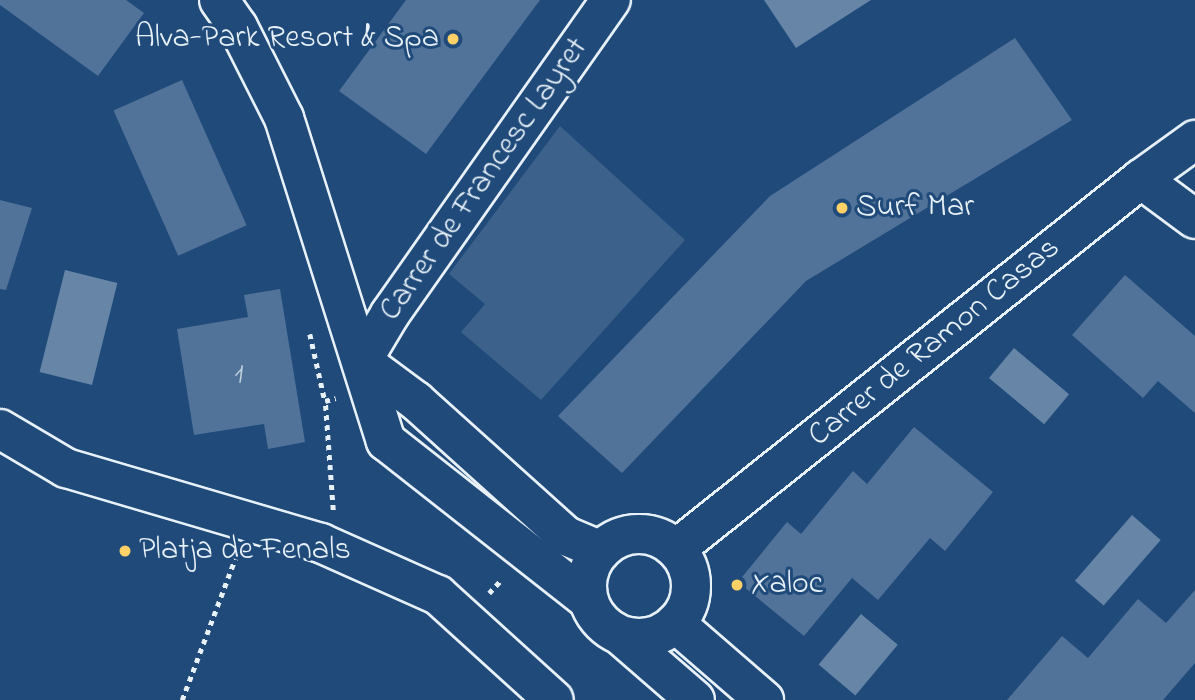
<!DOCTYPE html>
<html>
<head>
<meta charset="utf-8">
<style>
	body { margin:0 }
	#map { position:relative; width:1195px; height:700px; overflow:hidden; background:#1f4a7a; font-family:"Indie Flower",sans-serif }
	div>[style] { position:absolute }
	.green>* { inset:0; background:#3c628c }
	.water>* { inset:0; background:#6685a7; transform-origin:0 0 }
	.building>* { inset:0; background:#517399; transform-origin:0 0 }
	.path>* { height:4.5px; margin-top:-2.25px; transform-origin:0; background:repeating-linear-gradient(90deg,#e8f1f8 0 5px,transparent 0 10px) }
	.roads { filter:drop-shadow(2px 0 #e8f1f8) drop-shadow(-2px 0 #e8f1f8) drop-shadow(0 2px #e8f1f8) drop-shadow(0 -2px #e8f1f8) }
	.minor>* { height:38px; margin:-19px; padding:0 19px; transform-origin:19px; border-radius:19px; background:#1f4a7a }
	.minor>.ring { margin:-19px; padding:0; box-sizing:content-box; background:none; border:38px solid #1f4a7a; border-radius:50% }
	.dots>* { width:19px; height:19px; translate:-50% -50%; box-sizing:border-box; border:4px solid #1f4a7a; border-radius:50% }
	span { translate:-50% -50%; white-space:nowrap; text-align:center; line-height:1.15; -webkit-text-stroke:6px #1f4a7a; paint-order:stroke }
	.number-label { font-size:28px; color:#c2d2e0 }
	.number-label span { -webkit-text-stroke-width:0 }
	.poi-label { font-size:32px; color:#e8f1f8 }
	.right { translate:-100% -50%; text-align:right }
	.left { translate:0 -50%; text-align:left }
	.street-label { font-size:32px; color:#e8f1f8 }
</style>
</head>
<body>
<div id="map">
	<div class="green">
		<i style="clip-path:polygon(560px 126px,685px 240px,541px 400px,461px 332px,485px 304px,449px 274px)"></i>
	</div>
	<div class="water">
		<i style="clip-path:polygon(764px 0,871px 0,796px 48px)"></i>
		<i style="left:65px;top:270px;width:54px;height:105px;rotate:14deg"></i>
		<i style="left:1014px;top:348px;width:72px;height:39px;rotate:40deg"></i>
		<i style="left:1132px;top:515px;width:38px;height:87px;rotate:41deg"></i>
		<i style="left:861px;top:614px;width:48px;height:66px;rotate:40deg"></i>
	</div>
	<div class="building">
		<i style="clip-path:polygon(0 0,126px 0,144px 13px,98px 76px,0 5px)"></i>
		<i style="clip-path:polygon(406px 0,540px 0,426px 154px,339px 91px)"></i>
		<i style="clip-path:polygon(1015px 38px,1072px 120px,806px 281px,622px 473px,558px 416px,770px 196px)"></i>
		<i style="left:182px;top:80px;width:159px;height:75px;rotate:66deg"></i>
		<i style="clip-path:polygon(0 200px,32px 208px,6px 290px,0 289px)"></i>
		<i style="clip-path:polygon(1125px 275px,1195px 336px,1195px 413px,1158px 381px,1143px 398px,1072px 335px)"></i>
		<i style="clip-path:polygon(280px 289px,305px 442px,268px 449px,264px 424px,194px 435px,177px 329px,248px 317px,244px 295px)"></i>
		<i style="clip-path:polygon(914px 427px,993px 492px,945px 551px,930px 538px,878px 600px,852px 578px,804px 636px,738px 582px,787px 522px,801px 534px,853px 471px,867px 484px)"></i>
		<i style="clip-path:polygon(1195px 590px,1195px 663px,1163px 700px,1007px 700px,1062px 636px,1088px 658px,1138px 599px,1166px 623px)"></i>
	</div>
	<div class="path">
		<i style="left:310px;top:334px;width:69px;rotate:77.4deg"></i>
		<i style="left:333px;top:510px;width:109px;rotate:-94.2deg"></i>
		<i style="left:325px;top:401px;width:11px;rotate:-15deg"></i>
		<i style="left:489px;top:593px;width:19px;rotate:-47deg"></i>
		<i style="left:182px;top:700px;width:154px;rotate:-69.4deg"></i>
	</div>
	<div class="roads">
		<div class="minor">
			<i style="left:219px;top:0;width:33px;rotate:55deg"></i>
			<i style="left:238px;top:27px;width:102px;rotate:63.2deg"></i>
			<i style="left:284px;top:118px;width:339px;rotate:72.5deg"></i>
			<i style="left:386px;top:441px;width:257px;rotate:38.2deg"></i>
			<i style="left:1141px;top:179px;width:67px;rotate:36.5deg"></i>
			<i style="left:362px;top:361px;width:55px;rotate:-59.2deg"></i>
			<i style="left:390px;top:314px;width:384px;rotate:-54.9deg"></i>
			<i style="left:362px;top:361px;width:67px;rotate:36.5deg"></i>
			<i style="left:416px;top:401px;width:202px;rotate:42deg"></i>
			<i style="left:566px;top:536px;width:38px;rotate:23deg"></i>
			<i style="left:0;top:429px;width:77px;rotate:30.6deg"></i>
			<i style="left:66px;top:468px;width:266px;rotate:16.4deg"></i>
			<i style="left:321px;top:543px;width:128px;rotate:24deg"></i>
			<i style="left:438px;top:595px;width:156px;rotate:42.2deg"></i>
			<i class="ring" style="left:587px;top:534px;width:66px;height:66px"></i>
			<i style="left:676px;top:549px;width:594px;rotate:-38.51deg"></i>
			<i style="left:1141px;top:179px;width:67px;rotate:-35.8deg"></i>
			<i style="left:675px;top:623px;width:118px;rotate:40.9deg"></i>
			<i style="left:620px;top:635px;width:99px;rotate:40.9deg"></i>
		</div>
	</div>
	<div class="dots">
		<i style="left:453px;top:39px;background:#ffd166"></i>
		<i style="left:842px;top:208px;background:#ffd166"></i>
		<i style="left:125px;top:551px;background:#ffd166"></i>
		<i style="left:737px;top:585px;background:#ffd166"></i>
	</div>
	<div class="number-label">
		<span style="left:239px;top:376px">1</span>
	</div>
	<div class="poi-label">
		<span class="right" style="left:439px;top:39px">Alva-Park Resort &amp; Spa</span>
		<span class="left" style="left:856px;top:208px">Surf Mar</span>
		<span class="left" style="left:139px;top:551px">Platja de Fenals</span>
		<span class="left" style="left:751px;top:585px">Xaloc</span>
	</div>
	<div class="street-label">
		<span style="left:485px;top:180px;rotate:-55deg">Carrer de Francesc Layret</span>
		<span style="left:935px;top:343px;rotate:-39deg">Carrer de Ramon Casas</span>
	</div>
</div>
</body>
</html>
